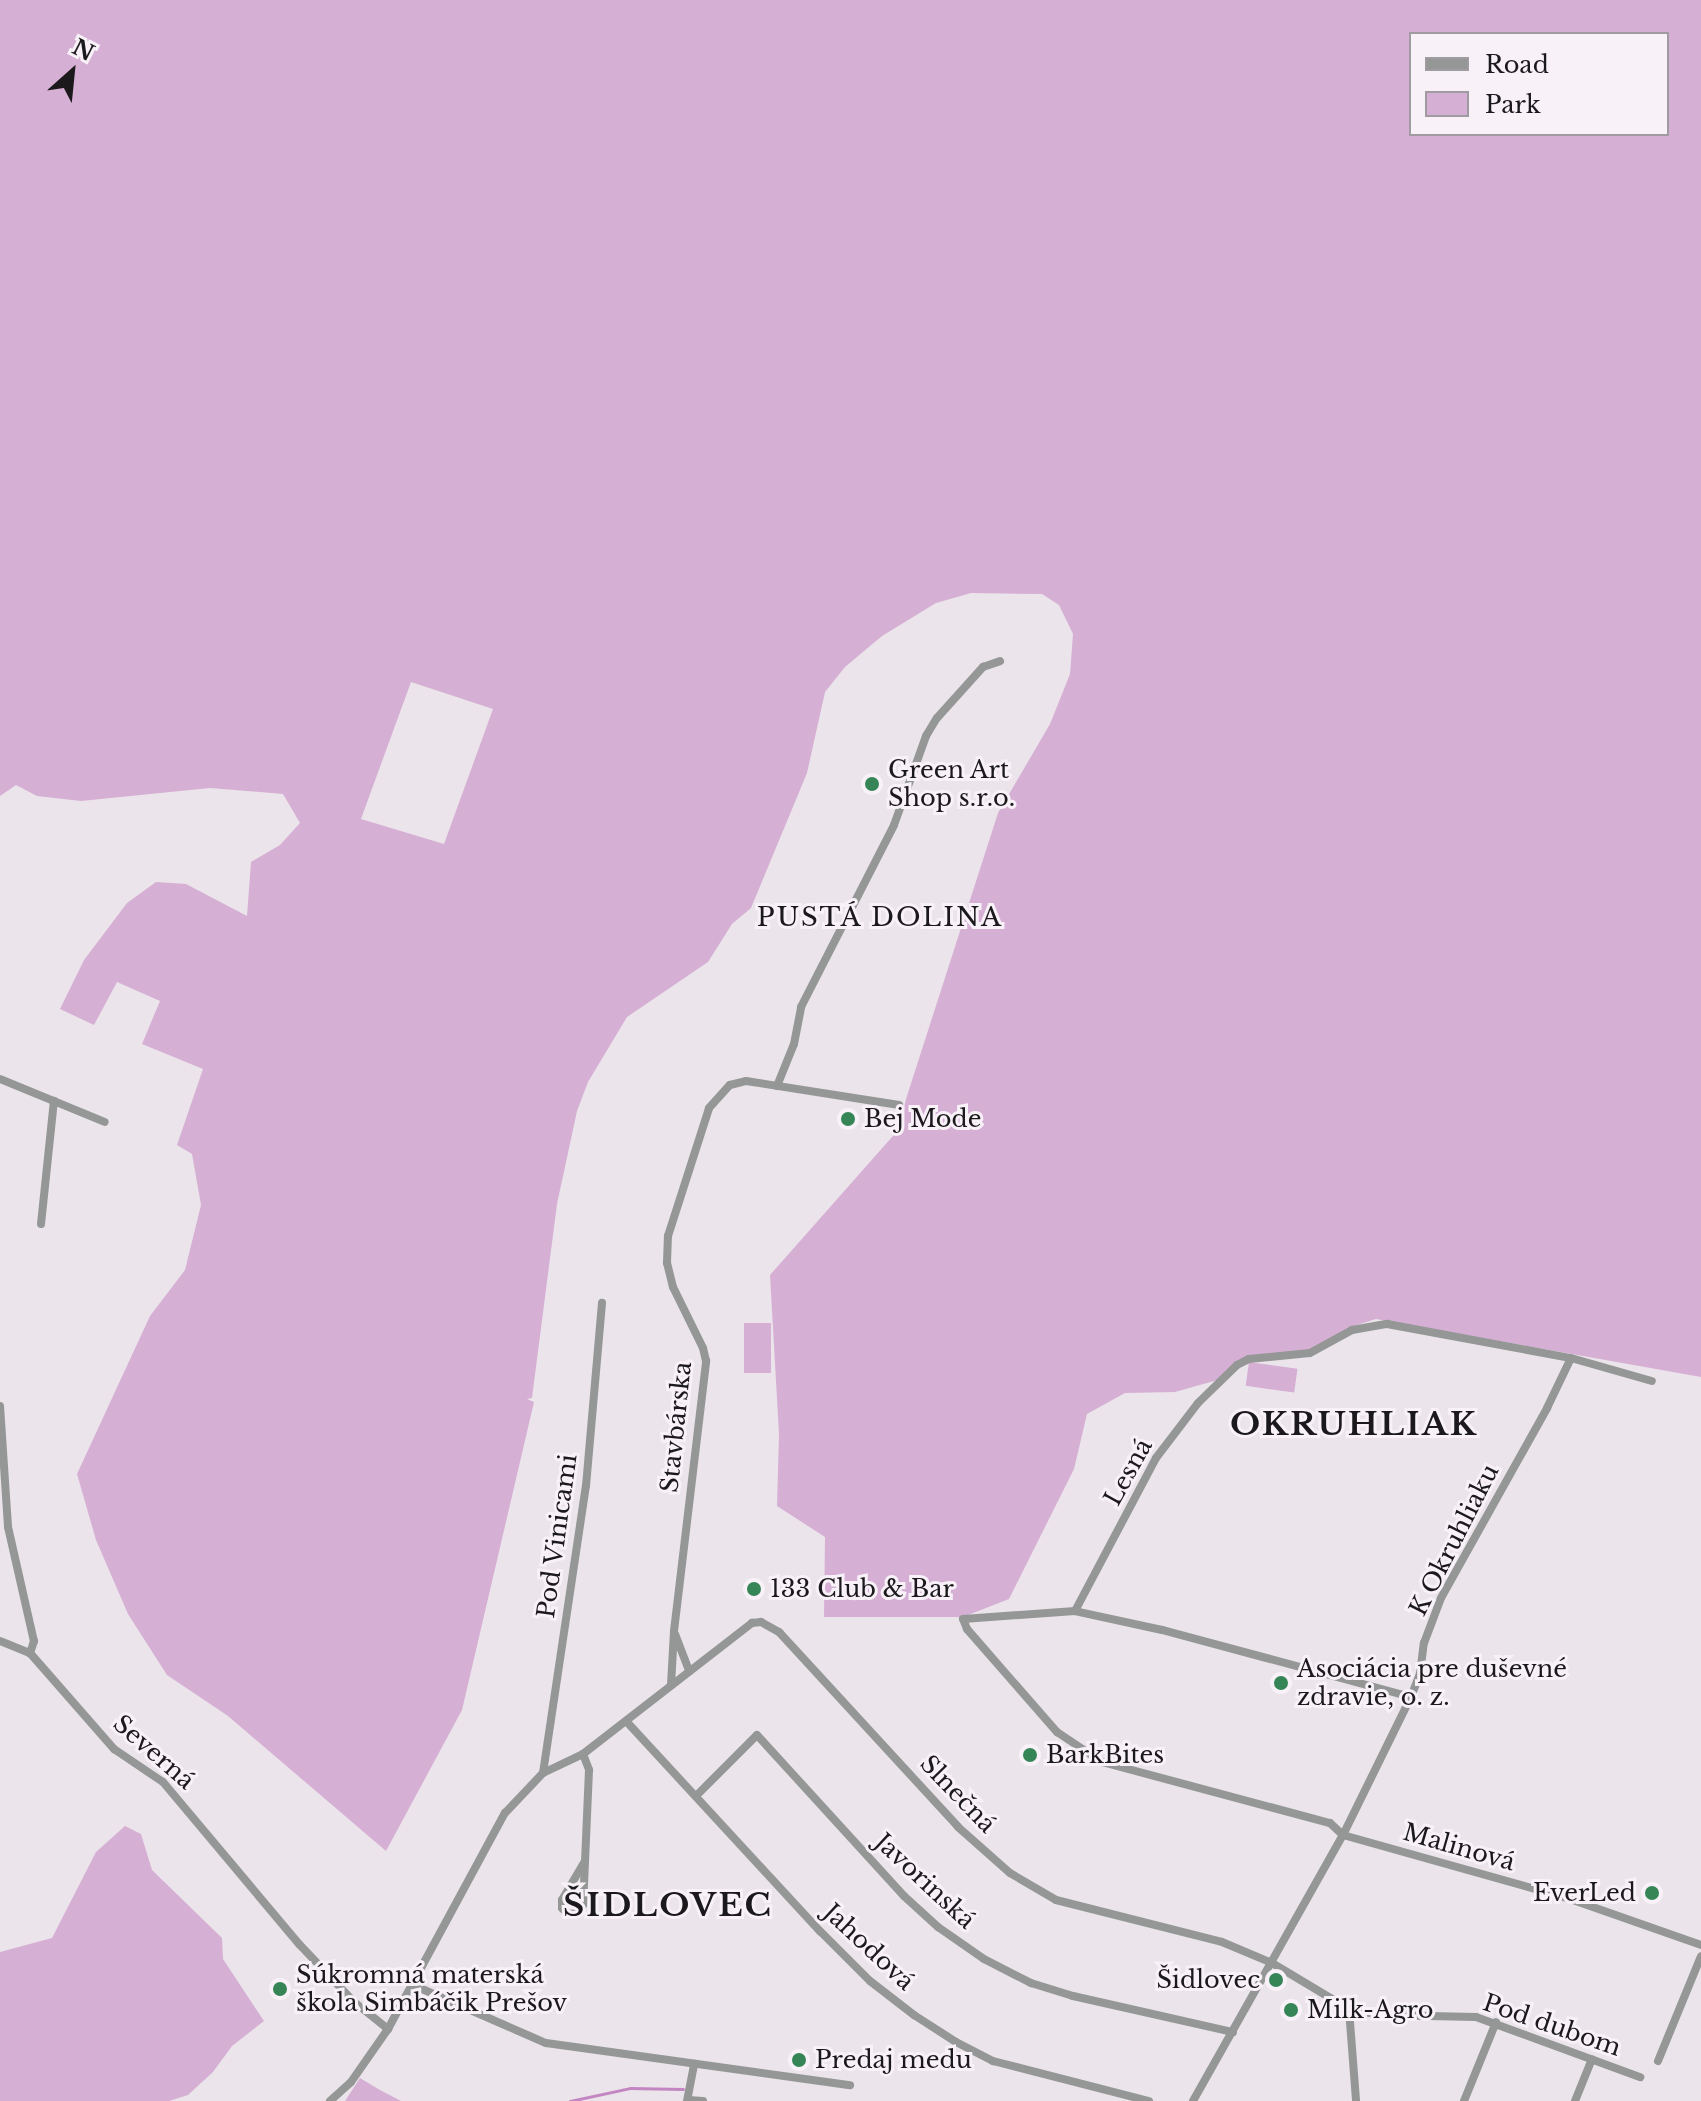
<!DOCTYPE html>
<html>
<head>
<meta charset="utf-8">
<style>
	body { margin:0 }
	#map { position:relative; width:1701px; height:2101px; overflow:hidden; background:#ebe4ea; font-family:"Libre Baskerville",serif }
	div>[style] { position:absolute }
	.green>* { inset:0; background:#d6afd5; transform-origin:0 0 }
	.stream>* { height:3px; margin:-1.5px; padding:0 1.5px; transform-origin:1.5px; border-radius:1.5px; background:#c386c2 }
	.street>* { height:8px; margin:-4px; padding:0 4px; transform-origin:4px; border-radius:4px; background:#949795 }
	.dots>* { width:22px; height:22px; translate:-50% -50%; box-sizing:border-box; border:4px solid #f8f2f8; border-radius:50% }
	span { translate:-50% -50%; white-space:nowrap; text-align:center; line-height:1.15; -webkit-text-stroke:6px #f8f2f8; paint-order:stroke }
	.poi-label { font-size:24px; color:#1b191b }
	.left { translate:0 -50%; text-align:left }
	.right { translate:-100% -50%; text-align:right }
	.street-label { font-size:24px; color:#1b191b }
	.neighbourhood-label { font-size:26px; color:#1b191b; letter-spacing:2px }
	.district-label { font-size:32px; color:#1b191b; font-weight:700; letter-spacing:2px }
	.legend { position:absolute; left:1409px; top:32px; width:260px; height:104px; box-sizing:border-box; background:#f8f2f8; border:2px solid #a09ba0; margin:0; padding:10px 14px; list-style:none; font-size:24px; color:#1b191b }
	.legend li { display:flex; align-items:center; gap:16px; height:40px }
	.legend b { width:40px; border:2px solid #a09ba0 }
	.north { position:absolute; left:32px; top:32px; width:80px; height:80px; -webkit-text-stroke:6px #f8f2f8; paint-order:stroke; rotate:27deg; font-size:22px; font-weight:700; line-height:32px; text-align:center; color:#1b191b }
	.north::after { content:''; display:block; margin:auto; width:28px; height:36px; background:#1b191b; clip-path:polygon(50% 0,100% 100%,50% 72%,0 100%) }
</style>
</head>
<body>
<div id="map">
	<div class="green">
		<i style="clip-path:polygon(evenodd,0 0,1701px 0,1701px 1377px,1376px 1319px,1357px 1325px,1309px 1351px,1249px 1356px,1221px 1379px,1175px 1392px,1125px 1393px,1087px 1414px,1074px 1469px,1009px 1599px,963px 1617px,824px 1617px,825px 1537px,777px 1506px,779px 1434px,770px 1275px,900px 1128px,906px 1099px,998px 813px,1050px 724px,1070px 674px,1073px 634px,1059px 605px,1042px 594px,971px 593px,936px 603px,882px 636px,845px 667px,825px 692px,807px 773px,751px 908px,732px 924px,708px 962px,627px 1017px,588px 1082px,577px 1111px,557px 1204px,532px 1398px,527px 1399px,534px 1402px,462px 1710px,386px 1851px,228px 1716px,167px 1675px,128px 1614px,96px 1540px,77px 1474px,150px 1316px,185px 1270px,201px 1205px,192px 1154px,177px 1145px,203px 1069px,142px 1044px,160px 1001px,117px 982px,94px 1025px,60px 1009px,84px 960px,127px 903px,156px 882px,186px 884px,247px 916px,251px 862px,280px 845px,300px 823px,283px 794px,210px 788px,81px 801px,37px 796px,16px 785px,0 796px,0 0,1411px 34px,1667px 34px,1667px 134px,1411px 134px,1411px 34px,0 0,411px 682px,493px 709px,444px 844px,361px 819px,411px 682px)"></i>
		<i style="left:744px;top:1323px;width:27px;height:50px"></i>
		<i style="left:1249px;top:1362px;width:49px;height:24px;rotate:8deg"></i>
		<i style="clip-path:polygon(125px 1826px,141px 1834px,152px 1870px,222px 1938px,223px 1959px,264px 2021px,232px 2046px,213px 2072px,188px 2095px,169px 2101px,0 2101px,0 1952px,52px 1938px,96px 1852px)"></i>
		<i style="clip-path:polygon(360px 2078px,380px 2090px,401px 2101px,345px 2101px)"></i>
	</div>
	<div class="stream">
		<i style="left:570px;top:2101px;width:61px;rotate:-12.2deg"></i>
		<i style="left:630px;top:2088px;width:53px;rotate:1.1deg"></i>
	</div>
	<div class="street">
		<i style="left:0;top:1079px;width:113px;rotate:22.3deg"></i>
		<i style="left:777px;top:1086px;width:45px;rotate:-68deg"></i>
		<i style="left:794px;top:1044px;width:38px;rotate:-79deg"></i>
		<i style="left:801px;top:1007px;width:204px;rotate:-62.9deg"></i>
		<i style="left:894px;top:825px;width:95px;rotate:-70.2deg"></i>
		<i style="left:926px;top:736px;width:21px;rotate:-59deg"></i>
		<i style="left:937px;top:718px;width:69px;rotate:-48deg"></i>
		<i style="left:983px;top:667px;width:18px;rotate:-19deg"></i>
		<i style="left:41px;top:1224px;width:124px;rotate:-84deg"></i>
		<i style="left:0;top:1406px;width:121px;rotate:86.2deg"></i>
		<i style="left:8px;top:1527px;width:117px;rotate:77.2deg"></i>
		<i style="left:34px;top:1641px;width:13px;rotate:108deg"></i>
		<i style="left:1075px;top:1611px;width:112px;rotate:175.9deg"></i>
		<i style="left:963px;top:1619px;width:11px;rotate:68deg"></i>
		<i style="left:967px;top:1629px;width:137px;rotate:48.9deg"></i>
		<i style="left:1057px;top:1732px;width:54px;rotate:33.7deg"></i>
		<i style="left:1102px;top:1762px;width:236px;rotate:15deg"></i>
		<i style="left:1330px;top:1823px;width:18px;rotate:43deg"></i>
		<i style="left:1343px;top:1835px;width:236px;rotate:15.7deg"></i>
		<i style="left:1570px;top:1899px;width:139px;rotate:19.3deg"></i>
		<i style="left:675px;top:1634px;width:40px;rotate:69deg"></i>
		<i style="left:0;top:1641px;width:32px;rotate:22deg"></i>
		<i style="left:30px;top:1653px;width:128px;rotate:48.8deg"></i>
		<i style="left:114px;top:1749px;width:59px;rotate:34deg"></i>
		<i style="left:163px;top:1782px;width:212px;rotate:50deg"></i>
		<i style="left:299px;top:1944px;width:79px;rotate:46.5deg"></i>
		<i style="left:353px;top:2001px;width:45px;rotate:38.7deg"></i>
		<i style="left:671px;top:1685px;width:54px;rotate:-86.8deg"></i>
		<i style="left:674px;top:1631px;width:272px;rotate:-83.2deg"></i>
		<i style="left:706px;top:1361px;width:13px;rotate:-103deg"></i>
		<i style="left:703px;top:1348px;width:68px;rotate:-116.2deg"></i>
		<i style="left:673px;top:1287px;width:25px;rotate:-104deg"></i>
		<i style="left:667px;top:1263px;width:27px;rotate:-88deg"></i>
		<i style="left:668px;top:1236px;width:134px;rotate:-72.2deg"></i>
		<i style="left:709px;top:1108px;width:31px;rotate:-48deg"></i>
		<i style="left:730px;top:1085px;width:16px;rotate:-14deg"></i>
		<i style="left:746px;top:1081px;width:155px;rotate:8.9deg"></i>
		<i style="left:1411px;top:1697px;width:258px;rotate:-164.9deg"></i>
		<i style="left:1162px;top:1630px;width:89px;rotate:-167.7deg"></i>
		<i style="left:1075px;top:1611px;width:173px;rotate:-62.1deg"></i>
		<i style="left:1156px;top:1458px;width:69px;rotate:-52.6deg"></i>
		<i style="left:1198px;top:1403px;width:54px;rotate:-44.3deg"></i>
		<i style="left:1237px;top:1365px;width:13px;rotate:-27deg"></i>
		<i style="left:1249px;top:1359px;width:61px;rotate:-5.6deg"></i>
		<i style="left:1310px;top:1353px;width:48px;rotate:-28.7deg"></i>
		<i style="left:1352px;top:1330px;width:36px;rotate:-10deg"></i>
		<i style="left:1387px;top:1324px;width:187px;rotate:10.5deg"></i>
		<i style="left:626px;top:1721px;width:286px;rotate:47.3deg"></i>
		<i style="left:820px;top:1931px;width:71px;rotate:45deg"></i>
		<i style="left:870px;top:1981px;width:56px;rotate:37.7deg"></i>
		<i style="left:914px;top:2015px;width:50px;rotate:32.7deg"></i>
		<i style="left:956px;top:2042px;width:42px;rotate:27.2deg"></i>
		<i style="left:993px;top:2061px;width:161px;rotate:14.4deg"></i>
		<i style="left:583px;top:1754px;width:17px;rotate:69deg"></i>
		<i style="left:589px;top:1770px;width:135px;rotate:92.5deg"></i>
		<i style="left:583px;top:1905px;width:9px;rotate:122deg"></i>
		<i style="left:578px;top:1913px;width:10px;rotate:174deg"></i>
		<i style="left:568px;top:1914px;width:8px;rotate:-135deg"></i>
		<i style="left:562px;top:1908px;width:8px;rotate:-90deg"></i>
		<i style="left:562px;top:1900px;width:45px;rotate:-59.5deg"></i>
		<i style="left:543px;top:1773px;width:290px;rotate:-81.5deg"></i>
		<i style="left:586px;top:1486px;width:184px;rotate:-85deg"></i>
		<i style="left:696px;top:1796px;width:86px;rotate:-45deg"></i>
		<i style="left:757px;top:1735px;width:218px;rotate:47.6deg"></i>
		<i style="left:904px;top:1896px;width:46px;rotate:42.4deg"></i>
		<i style="left:938px;top:1927px;width:56px;rotate:34.8deg"></i>
		<i style="left:984px;top:1959px;width:53px;rotate:27.1deg"></i>
		<i style="left:1031px;top:1983px;width:44px;rotate:17.2deg"></i>
		<i style="left:1073px;top:1996px;width:164px;rotate:12.7deg"></i>
		<i style="left:413px;top:1985px;width:145px;rotate:23.6deg"></i>
		<i style="left:546px;top:2043px;width:307px;rotate:7.9deg"></i>
		<i style="left:1349px;top:2009px;width:92px;rotate:85.6deg"></i>
		<i style="left:1658px;top:2061px;width:113px;rotate:-67.7deg"></i>
		<i style="left:688px;top:2100px;width:15px;rotate:4deg"></i>
		<i style="left:330px;top:2101px;width:28px;rotate:-42deg"></i>
		<i style="left:351px;top:2082px;width:65px;rotate:-55.1deg"></i>
		<i style="left:388px;top:2029px;width:246px;rotate:-61.6deg"></i>
		<i style="left:505px;top:1813px;width:55px;rotate:-46.5deg"></i>
		<i style="left:543px;top:1773px;width:44px;rotate:-25.4deg"></i>
		<i style="left:583px;top:1754px;width:214px;rotate:-37.8deg"></i>
		<i style="left:752px;top:1623px;width:9px;rotate:-6deg"></i>
		<i style="left:761px;top:1622px;width:21px;rotate:29deg"></i>
		<i style="left:779px;top:1632px;width:265px;rotate:47.4deg"></i>
		<i style="left:958px;top:1827px;width:69px;rotate:41.5deg"></i>
		<i style="left:1010px;top:1873px;width:53px;rotate:30.4deg"></i>
		<i style="left:1056px;top:1900px;width:171px;rotate:14.2deg"></i>
		<i style="left:1222px;top:1942px;width:54px;rotate:22.8deg"></i>
		<i style="left:1272px;top:1963px;width:90px;rotate:30.9deg"></i>
		<i style="left:1349px;top:2009px;width:33px;rotate:11deg"></i>
		<i style="left:1381px;top:2015px;width:95px;rotate:1.2deg"></i>
		<i style="left:1476px;top:2017px;width:175px;rotate:20.1deg"></i>
		<i style="left:687px;top:2101px;width:38px;rotate:-79deg"></i>
		<i style="left:1193px;top:2101px;width:305px;rotate:-60.6deg"></i>
		<i style="left:1343px;top:1835px;width:154px;rotate:-63.8deg"></i>
		<i style="left:1411px;top:1697px;width:25px;rotate:-69deg"></i>
		<i style="left:1420px;top:1674px;width:31px;rotate:-83deg"></i>
		<i style="left:1424px;top:1643px;width:48px;rotate:-69.3deg"></i>
		<i style="left:1441px;top:1598px;width:218px;rotate:-60.8deg"></i>
		<i style="left:1547px;top:1408px;width:55px;rotate:-64.4deg"></i>
		<i style="left:1571px;top:1358px;width:84px;rotate:15.9deg"></i>
		<i style="left:1464px;top:2101px;width:85px;rotate:-67.9deg"></i>
		<i style="left:1575px;top:2101px;width:45px;rotate:-68deg"></i>
	</div>
	<div class="dots">
		<i style="left:872px;top:784px;background:#358556"></i>
		<i style="left:848px;top:1119px;background:#358556"></i>
		<i style="left:754px;top:1589px;background:#358556"></i>
		<i style="left:1281px;top:1683px;background:#358556"></i>
		<i style="left:1030px;top:1755px;background:#358556"></i>
		<i style="left:1652px;top:1893px;background:#358556"></i>
		<i style="left:1276px;top:1980px;background:#358556"></i>
		<i style="left:280px;top:1989px;background:#358556"></i>
		<i style="left:1291px;top:2010px;background:#358556"></i>
		<i style="left:799px;top:2060px;background:#358556"></i>
	</div>
	<div class="poi-label">
		<span class="left" style="left:888px;top:784px">Green Art<br>Shop s.r.o.</span>
		<span class="left" style="left:864px;top:1119px">Bej Mode</span>
		<span class="left" style="left:770px;top:1589px">133 Club &amp; Bar</span>
		<span class="left" style="left:1297px;top:1683px">Asociácia pre duševné<br>zdravie, o. z.</span>
		<span class="left" style="left:1046px;top:1755px">BarkBites</span>
		<span class="right" style="left:1636px;top:1893px">EverLed</span>
		<span class="left" style="left:296px;top:1989px">Súkromná materská<br>škola Simbáčik Prešov</span>
		<span class="right" style="left:1260px;top:1980px">Šidlovec</span>
		<span class="left" style="left:1307px;top:2010px">Milk-Agro</span>
		<span class="left" style="left:815px;top:2060px">Predaj medu</span>
	</div>
	<div class="street-label">
		<span style="left:676px;top:1427px;rotate:-84deg">Stavbárska</span>
		<span style="left:1128px;top:1472px;rotate:-61deg">Lesná</span>
		<span style="left:557px;top:1536px;rotate:-82deg">Pod Vinicami</span>
		<span style="left:1454px;top:1540px;rotate:-63deg">K Okruhliaku</span>
		<span style="left:154px;top:1752px;rotate:41deg">Severná</span>
		<span style="left:958px;top:1794px;rotate:46deg">Slnečná</span>
		<span style="left:1459px;top:1847px;rotate:16deg">Malinová</span>
		<span style="left:925px;top:1881px;rotate:43deg">Javorinská</span>
		<span style="left:869px;top:1947px;rotate:43deg">Jahodová</span>
		<span style="left:1552px;top:2025px;rotate:19deg">Pod dubom</span>
	</div>
	<div class="neighbourhood-label">
		<span style="left:880px;top:918px">PUSTÁ DOLINA</span>
	</div>
	<div class="district-label">
		<span style="left:1354px;top:1424px">OKRUHLIAK</span>
		<span style="left:668px;top:1905px">ŠIDLOVEC</span>
	</div>
	<ul class="legend">
	<li><b style="height:10px;background:#949795"></b>Road</li>
	<li><b style="height:22px;background:#d6afd5"></b>Park</li>
	</ul>
	<div class="north">N</div>
</div>
</body>
</html>
